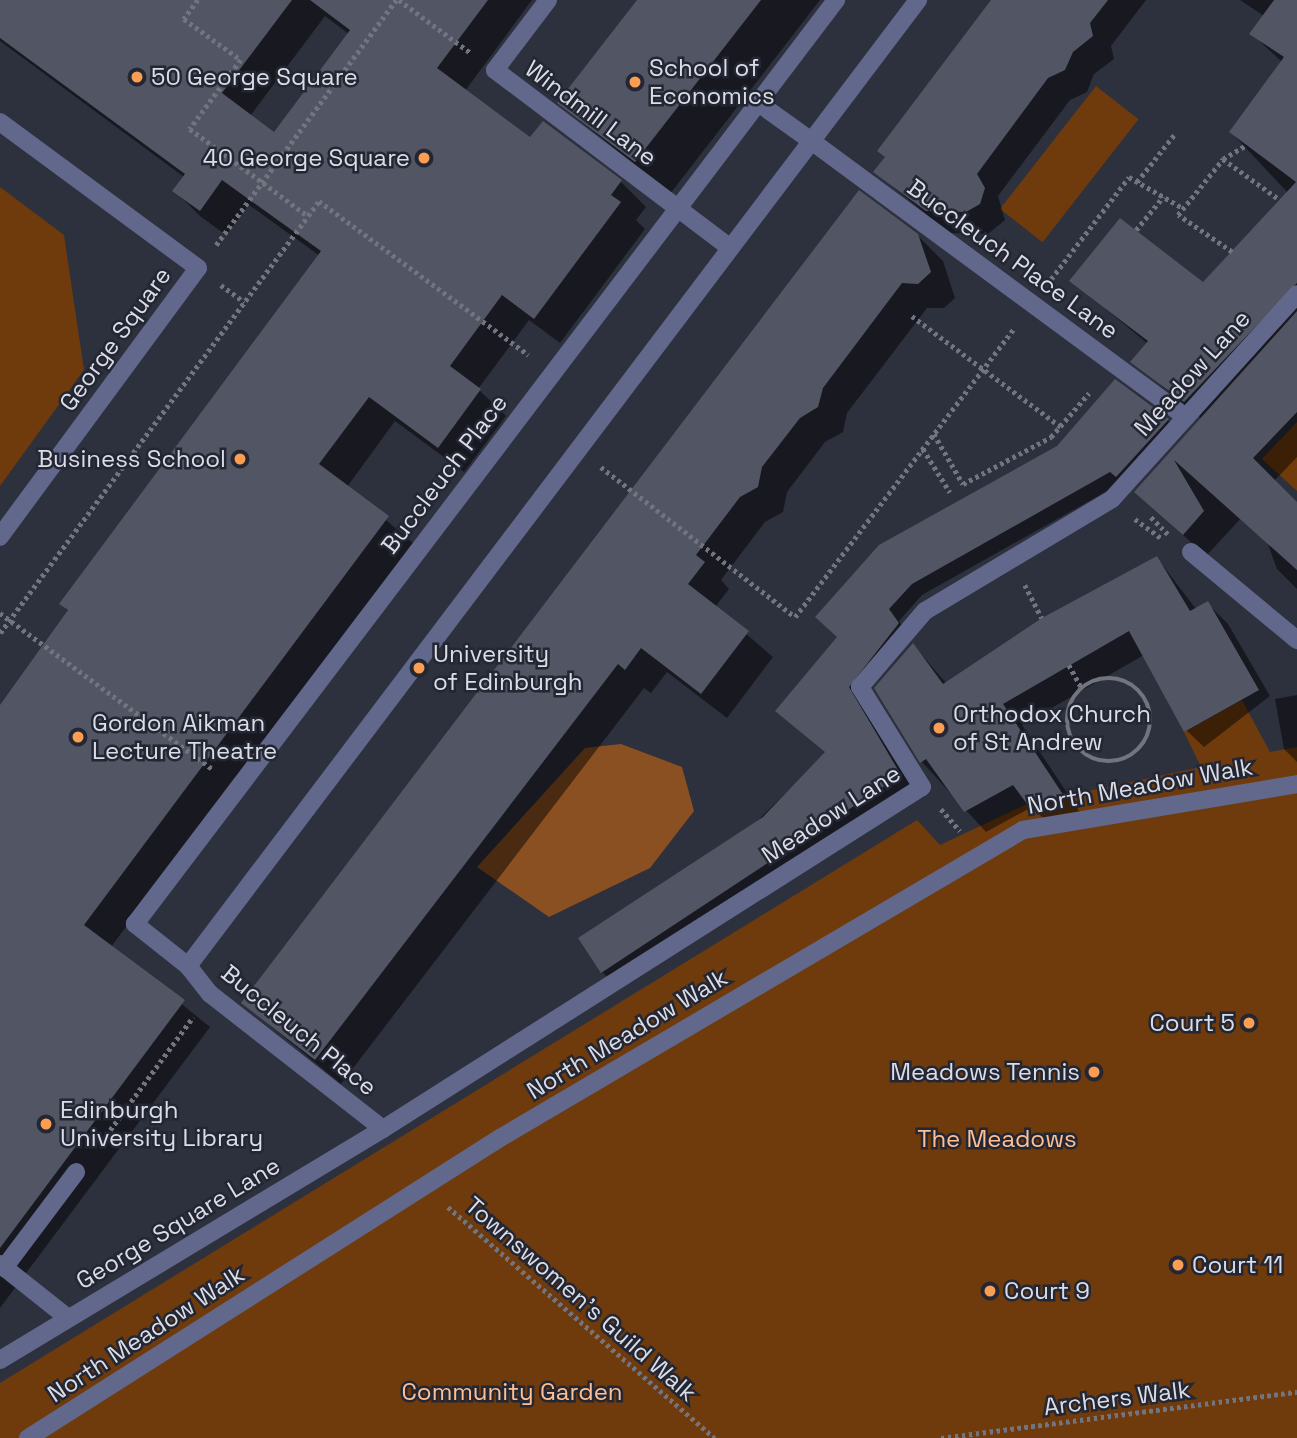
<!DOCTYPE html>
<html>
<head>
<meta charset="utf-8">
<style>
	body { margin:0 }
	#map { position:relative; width:1297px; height:1438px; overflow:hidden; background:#2d303d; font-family:"Space Grotesk",sans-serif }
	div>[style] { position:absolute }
	.green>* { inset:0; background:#6f3b0d; transform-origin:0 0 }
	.forest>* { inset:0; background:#8b5021 }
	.shadow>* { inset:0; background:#0007 }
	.building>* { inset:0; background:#525564 }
	.path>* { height:4.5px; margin-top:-2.25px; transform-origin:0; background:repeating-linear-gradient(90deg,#727480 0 3.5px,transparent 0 7px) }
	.path>.ring { margin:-2.25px; padding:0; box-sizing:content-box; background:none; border:4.5px solid #727480; border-radius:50% }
	.service>* { height:18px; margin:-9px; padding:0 9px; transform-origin:9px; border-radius:9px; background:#61688b }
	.pedestrian>* { height:18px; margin:-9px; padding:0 9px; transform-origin:9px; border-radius:9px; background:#61688b }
	.minor>* { height:18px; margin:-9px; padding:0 9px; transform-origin:9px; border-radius:9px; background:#61688b }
	.dots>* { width:19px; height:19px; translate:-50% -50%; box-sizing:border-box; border:4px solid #232633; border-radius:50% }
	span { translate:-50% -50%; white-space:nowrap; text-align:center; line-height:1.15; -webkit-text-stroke:5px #232633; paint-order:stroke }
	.poi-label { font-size:24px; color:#dbdde6 }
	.left { translate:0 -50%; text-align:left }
	.right { translate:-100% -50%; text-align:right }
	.street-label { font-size:24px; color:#dbdde6 }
	.park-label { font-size:24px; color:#febf93 }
</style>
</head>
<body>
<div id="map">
	<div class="green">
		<i style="left:1096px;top:86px;width:54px;height:156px;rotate:38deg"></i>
		<i style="clip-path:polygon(0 187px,64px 235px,84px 370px,0 486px)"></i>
		<i style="clip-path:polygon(1297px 422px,1297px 491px,1262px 459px)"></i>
		<i style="clip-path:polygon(1242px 700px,1270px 752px,1297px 747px,1297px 1438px,0 1438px,0 1383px,917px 820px,940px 845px,1027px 804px,1201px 767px,1184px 732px)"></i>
	</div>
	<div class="forest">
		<i style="clip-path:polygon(621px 744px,682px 767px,694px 811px,650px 868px,549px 917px,477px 867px,585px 748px)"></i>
	</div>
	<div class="shadow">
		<i style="clip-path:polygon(evenodd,0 0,532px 0,465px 91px,531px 139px,620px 181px,646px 207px,636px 220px,645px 229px,560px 343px,529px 320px,478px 389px,506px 416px,464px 472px,395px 421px,347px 487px,413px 543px,111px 947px,210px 1027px,0 1308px,0 706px,69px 612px,61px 604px,320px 256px,249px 205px,226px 235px,200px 216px,174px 190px,184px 177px,0 41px,0 0,325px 16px,349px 34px,274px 135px,250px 116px,325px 16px)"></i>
		<i style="clip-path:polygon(639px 0,820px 0,670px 194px,559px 103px)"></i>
		<i style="clip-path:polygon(994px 0,1146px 0,1111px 46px,1114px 59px,1094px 74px,1087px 92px,1070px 100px,998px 196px,1005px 220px,988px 234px,949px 233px,875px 172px)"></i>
		<i style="clip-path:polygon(1240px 0,1297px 0,1297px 457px,1274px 481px,1297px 504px,1297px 589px,1277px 569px,1265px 536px,1243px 516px,1206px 556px,1136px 492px,1202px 419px,1133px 362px,1148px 344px,1072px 281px,1204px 285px,1288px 193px,1231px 132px,1282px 62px,1252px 34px,1264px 16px)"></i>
		<i style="clip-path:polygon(917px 235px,943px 261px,955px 298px,944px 308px,927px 308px,847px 413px,843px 432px,825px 442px,787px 492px,783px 512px,765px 522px,721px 580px,729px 589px,715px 607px,773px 657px,727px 718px,667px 672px,651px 693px,644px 688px,341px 1084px,243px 1003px)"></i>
		<i style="clip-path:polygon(1168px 420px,1179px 431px,1123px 482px,922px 595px,899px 621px,909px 635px,858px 699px,911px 786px,613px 982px,602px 972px,827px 753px,777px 711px,839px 638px,828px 628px)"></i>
		<i style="clip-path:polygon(1157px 558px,1196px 609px,1207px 603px,1228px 624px,1270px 696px,1204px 747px,1183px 727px,1144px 655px,1022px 725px,1083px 817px,1049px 824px,1032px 807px,986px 832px,922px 762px,913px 645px,947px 684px)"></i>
		<i style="clip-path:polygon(1297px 695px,1297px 762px,1284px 749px,1275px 699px)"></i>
	</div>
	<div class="building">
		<i style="clip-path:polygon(0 0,292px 0,222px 93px,274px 132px,350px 30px,310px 0,488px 0,437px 68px,530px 137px,543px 121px,622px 180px,611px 195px,621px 202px,534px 319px,502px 295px,450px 366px,481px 389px,438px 448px,369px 397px,319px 464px,389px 516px,84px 925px,185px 1000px,0 1248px,0 705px,68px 610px,59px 604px,321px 251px,222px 180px,200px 211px,172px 191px,185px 174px,0 38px)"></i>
		<i style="clip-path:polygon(637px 0,761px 0,635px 162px,557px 103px)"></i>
		<i style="clip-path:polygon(991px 0,1108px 0,1090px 23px,1093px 36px,1073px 52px,1065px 70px,1048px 78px,977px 174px,985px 188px,980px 204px,966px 212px,926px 211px,873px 172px,885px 157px,877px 151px)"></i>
		<i style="clip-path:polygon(1274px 0,1297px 0,1297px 283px,1184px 402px,1130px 362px,1148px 341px,1069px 281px,1120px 218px,1203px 282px,1296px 182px,1229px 132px,1284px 57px,1249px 34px)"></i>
		<i style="clip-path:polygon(859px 190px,918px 234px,931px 272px,918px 284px,902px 283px,823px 388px,818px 407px,800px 418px,762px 467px,758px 487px,740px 497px,696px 555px,705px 562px,688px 584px,749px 631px,701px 694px,641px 648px,625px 670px,618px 664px,315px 1060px,241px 1003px)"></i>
		<i style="clip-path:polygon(1297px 311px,1297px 412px,1253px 458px,1297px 502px,1297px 570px,1174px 460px,1204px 511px,1183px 535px,1134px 492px)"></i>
		<i style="clip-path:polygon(1115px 379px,1169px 419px,1116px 477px,1110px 472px,912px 584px,889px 609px,899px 623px,849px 687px,901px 775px,601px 973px,578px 938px,763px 817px,825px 752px,775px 711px,837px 637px,815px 617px,879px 545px,1057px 446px)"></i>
		<i style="clip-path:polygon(1157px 556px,1190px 611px,1208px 601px,1259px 690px,1184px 732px,1129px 631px,1003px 704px,1064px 796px,1027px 804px,1013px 785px,964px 812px,926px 759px,920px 763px,874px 688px,913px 643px,943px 684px,1042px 618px)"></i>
	</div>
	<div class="path">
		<i style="left:198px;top:0;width:24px;rotate:126deg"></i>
		<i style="left:184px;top:19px;width:70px;rotate:35.7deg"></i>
		<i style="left:241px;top:60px;width:86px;rotate:126.5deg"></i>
		<i style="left:190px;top:129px;width:147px;rotate:36.4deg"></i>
		<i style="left:308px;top:216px;width:19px;rotate:-54deg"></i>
		<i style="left:319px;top:201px;width:260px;rotate:36.3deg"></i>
		<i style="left:399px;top:0;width:89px;rotate:36.4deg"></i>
		<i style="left:1223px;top:159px;width:70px;rotate:35.7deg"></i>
		<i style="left:1137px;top:182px;width:60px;rotate:-51.8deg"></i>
		<i style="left:1136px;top:230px;width:43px;rotate:-50.7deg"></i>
		<i style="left:216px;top:245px;width:304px;rotate:-53.7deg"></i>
		<i style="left:1232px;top:252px;width:65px;rotate:-145.6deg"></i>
		<i style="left:1178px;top:215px;width:72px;rotate:-51.2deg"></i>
		<i style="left:1223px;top:159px;width:27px;rotate:-31deg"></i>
		<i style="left:1051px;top:279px;width:128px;rotate:-52.6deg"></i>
		<i style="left:1129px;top:177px;width:62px;rotate:29.9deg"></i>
		<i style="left:221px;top:285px;width:29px;rotate:36deg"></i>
		<i style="left:912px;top:316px;width:186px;rotate:36.7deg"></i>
		<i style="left:934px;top:434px;width:58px;rotate:59.9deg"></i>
		<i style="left:963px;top:484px;width:100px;rotate:-28.1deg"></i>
		<i style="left:1051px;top:437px;width:58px;rotate:-49.2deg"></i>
		<i style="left:923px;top:449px;width:51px;rotate:57.9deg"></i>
		<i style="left:601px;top:467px;width:245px;rotate:37.7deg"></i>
		<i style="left:795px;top:617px;width:363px;rotate:-52.8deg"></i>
		<i style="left:1151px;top:517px;width:24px;rotate:45deg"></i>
		<i style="left:1135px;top:519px;width:34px;rotate:36deg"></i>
		<i style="left:1025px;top:585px;width:37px;rotate:63deg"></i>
		<i style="left:0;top:613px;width:265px;rotate:36.3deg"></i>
		<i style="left:0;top:633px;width:518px;rotate:-53.55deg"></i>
		<i style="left:1069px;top:665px;width:26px;rotate:61deg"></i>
		<i class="ring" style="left:1067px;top:678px;width:79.5px;height:79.5px"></i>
		<i style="left:941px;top:809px;width:29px;rotate:49deg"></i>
		<i style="left:110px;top:1130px;width:140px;rotate:-53.7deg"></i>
		<i style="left:448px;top:1207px;width:353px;rotate:40.9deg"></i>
		<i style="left:941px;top:1438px;width:359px;rotate:-7.4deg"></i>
	</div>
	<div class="service">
		<i style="left:548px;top:0;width:88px;rotate:127.1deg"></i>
		<i style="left:495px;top:70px;width:293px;rotate:37.1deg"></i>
		<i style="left:757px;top:102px;width:65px;rotate:35.6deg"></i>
		<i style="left:0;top:1264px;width:87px;rotate:38.5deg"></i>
		<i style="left:4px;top:1268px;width:120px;rotate:-53.1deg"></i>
	</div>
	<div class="pedestrian">
		<i style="left:0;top:122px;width:246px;rotate:36.4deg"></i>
		<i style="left:198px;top:268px;width:334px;rotate:126.4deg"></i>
		<i style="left:810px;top:140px;width:467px;rotate:36.4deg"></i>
		<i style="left:1191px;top:552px;width:138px;rotate:39.7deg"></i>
		<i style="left:28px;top:1438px;width:559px;rotate:-32.44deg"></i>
		<i style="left:500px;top:1138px;width:607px;rotate:-30.49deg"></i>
		<i style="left:1023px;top:830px;width:278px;rotate:-9.5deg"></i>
	</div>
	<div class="minor">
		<i style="left:188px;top:966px;width:1211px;rotate:-52.92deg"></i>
		<i style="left:383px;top:1129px;width:219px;rotate:-142deg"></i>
		<i style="left:210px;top:994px;width:36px;rotate:-128deg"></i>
		<i style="left:188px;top:966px;width:68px;rotate:-141.6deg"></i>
		<i style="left:135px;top:924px;width:1160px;rotate:-52.81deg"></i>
		<i style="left:0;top:1360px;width:447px;rotate:-31.1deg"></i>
		<i style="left:383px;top:1129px;width:638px;rotate:-32.4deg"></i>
		<i style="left:922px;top:787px;width:118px;rotate:-121.8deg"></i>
		<i style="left:860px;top:687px;width:100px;rotate:-49.5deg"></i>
		<i style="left:925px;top:611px;width:218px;rotate:-30.9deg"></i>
		<i style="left:1112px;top:499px;width:276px;rotate:-47.9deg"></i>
	</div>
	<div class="dots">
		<i style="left:137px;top:77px;background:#fc9d54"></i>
		<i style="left:635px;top:82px;background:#fc9d54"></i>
		<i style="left:424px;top:158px;background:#fc9d54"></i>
		<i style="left:240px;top:459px;background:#fc9d54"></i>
		<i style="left:419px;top:668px;background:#fc9d54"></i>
		<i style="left:939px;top:728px;background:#fc9d54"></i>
		<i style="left:78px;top:737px;background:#fc9d54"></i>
		<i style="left:1249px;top:1023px;background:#fc9d54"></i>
		<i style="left:1094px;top:1072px;background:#fc9d54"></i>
		<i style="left:46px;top:1124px;background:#fc9d54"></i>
		<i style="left:1178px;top:1265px;background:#fc9d54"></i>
		<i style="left:990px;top:1291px;background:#fc9d54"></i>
	</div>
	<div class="poi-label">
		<span class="left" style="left:649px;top:82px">School of<br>Economics</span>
		<span class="left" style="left:151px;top:77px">50 George Square</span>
		<span class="right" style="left:410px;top:158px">40 George Square</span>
		<span class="right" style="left:226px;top:459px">Business School</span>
		<span class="left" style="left:433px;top:668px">University<br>of Edinburgh</span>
		<span class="left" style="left:953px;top:728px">Orthodox Church<br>of St Andrew</span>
		<span class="left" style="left:92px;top:737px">Gordon Aikman<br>Lecture Theatre</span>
		<span class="right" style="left:1235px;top:1023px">Court 5</span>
		<span class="right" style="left:1080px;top:1072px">Meadows Tennis</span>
		<span class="left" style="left:60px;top:1124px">Edinburgh<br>University Library</span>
		<span class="left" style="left:1192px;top:1265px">Court 11</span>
		<span class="left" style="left:1004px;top:1291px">Court 9</span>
	</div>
	<div class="street-label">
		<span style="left:591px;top:113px;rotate:37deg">Windmill Lane</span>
		<span style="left:1013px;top:259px;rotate:36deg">Buccleuch Place Lane</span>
		<span style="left:115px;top:339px;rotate:-54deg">George Square</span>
		<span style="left:1192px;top:373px;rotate:-48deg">Meadow Lane</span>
		<span style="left:444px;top:474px;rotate:-53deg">Buccleuch Place</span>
		<span style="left:1140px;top:786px;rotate:-10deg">North Meadow Walk</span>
		<span style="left:831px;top:814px;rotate:-33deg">Meadow Lane</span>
		<span style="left:299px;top:1030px;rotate:39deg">Buccleuch Place</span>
		<span style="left:627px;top:1034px;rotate:-31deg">North Meadow Walk</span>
		<span style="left:178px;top:1223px;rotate:-31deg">George Square Lane</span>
		<span style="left:581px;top:1299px;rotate:41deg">Townswomen's Guild Walk</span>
		<span style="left:146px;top:1334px;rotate:-33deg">North Meadow Walk</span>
		<span style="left:1117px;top:1398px;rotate:-7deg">Archers Walk</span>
	</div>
	<div class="park-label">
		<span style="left:997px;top:1139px">The Meadows</span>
		<span style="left:512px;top:1392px">Community Garden</span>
	</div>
</div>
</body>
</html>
